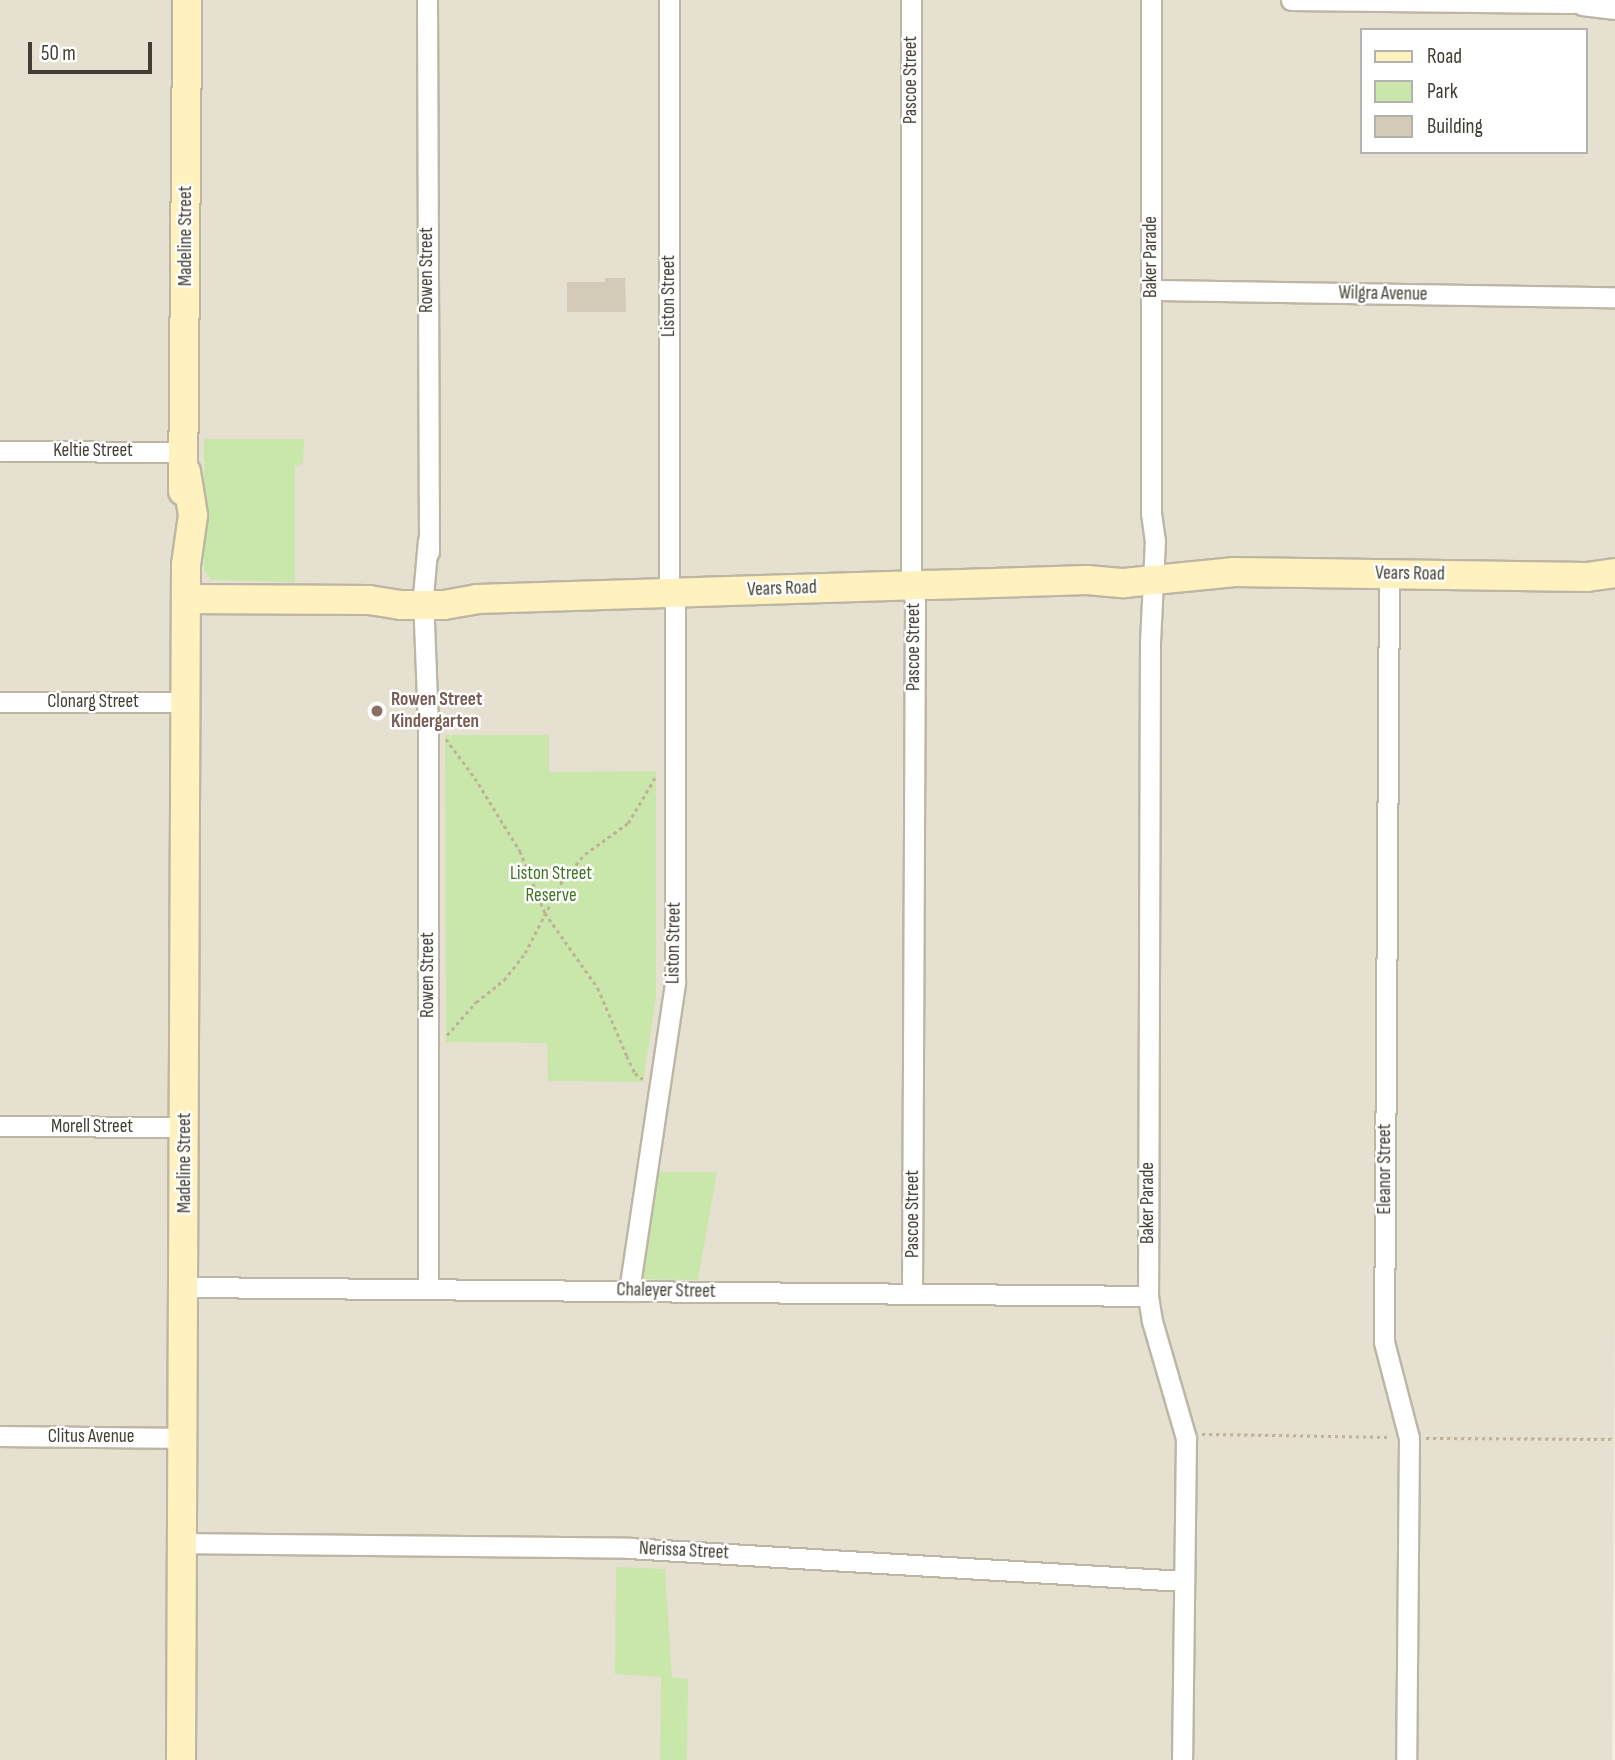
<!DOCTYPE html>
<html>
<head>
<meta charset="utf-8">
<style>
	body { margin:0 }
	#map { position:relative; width:1615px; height:1760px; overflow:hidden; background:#f2eee2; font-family:"Sofia Sans Condensed",sans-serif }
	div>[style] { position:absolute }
	.residential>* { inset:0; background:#e6e0d0 }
	.green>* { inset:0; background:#c9e7aa }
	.building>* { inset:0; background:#d3cab8 }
	.path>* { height:2.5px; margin-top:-1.25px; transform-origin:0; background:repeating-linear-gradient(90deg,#bfb296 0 3.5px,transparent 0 7px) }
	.roads { filter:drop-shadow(2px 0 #bdb6a5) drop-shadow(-2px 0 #bdb6a5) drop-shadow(0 2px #bdb6a5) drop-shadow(0 -2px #bdb6a5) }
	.street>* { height:19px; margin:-9.5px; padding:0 9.5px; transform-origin:9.5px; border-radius:9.5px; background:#fff }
	.secondary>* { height:28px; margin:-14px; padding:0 14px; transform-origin:14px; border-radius:14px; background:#fff2bf }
	.dots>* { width:19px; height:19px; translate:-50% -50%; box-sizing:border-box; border:4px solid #fff; border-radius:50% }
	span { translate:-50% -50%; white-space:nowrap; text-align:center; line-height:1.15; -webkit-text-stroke:5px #fff; paint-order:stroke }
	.street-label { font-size:19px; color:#433e33 }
	.education-label { font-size:19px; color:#785e54; font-weight:700 }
	.left { translate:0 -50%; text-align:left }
	.park-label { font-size:19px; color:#407526 }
	.legend { position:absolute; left:1360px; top:28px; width:228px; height:126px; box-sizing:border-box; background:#fff; border:2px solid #b4b2ad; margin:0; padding:9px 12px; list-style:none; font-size:21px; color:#433e33 }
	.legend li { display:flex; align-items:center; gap:14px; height:35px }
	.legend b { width:35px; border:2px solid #b4b2ad }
	.scale { position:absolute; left:28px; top:42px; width:124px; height:32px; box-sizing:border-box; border:4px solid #433e33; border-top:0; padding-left:9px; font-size:21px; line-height:24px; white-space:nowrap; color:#433e33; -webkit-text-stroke:5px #fff; paint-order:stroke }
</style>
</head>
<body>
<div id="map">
	<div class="residential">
		<i style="clip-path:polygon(evenodd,0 0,1615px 0,1615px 1305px,1612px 1760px,0 1760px,0 0,1361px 30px,1585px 30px,1585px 152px,1361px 152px,1361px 30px)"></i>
	</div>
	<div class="green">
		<i style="clip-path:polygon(204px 439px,304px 439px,303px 464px,295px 465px,295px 582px,211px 580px,204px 570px)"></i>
		<i style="clip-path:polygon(445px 735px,549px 735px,549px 772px,656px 771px,656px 998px,643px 1082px,548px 1081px,547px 1043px,446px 1042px)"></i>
		<i style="clip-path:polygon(659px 1172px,717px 1172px,698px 1280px,640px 1279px)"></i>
		<i style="clip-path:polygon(616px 1567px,665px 1569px,672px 1677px,688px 1679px,687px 1760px,660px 1760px,661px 1677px,615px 1674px)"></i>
	</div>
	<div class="building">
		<i style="clip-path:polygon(605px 278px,625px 278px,626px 312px,567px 312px,567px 282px,605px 282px)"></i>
	</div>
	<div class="path">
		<i style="left:446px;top:739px;width:49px;rotate:53.4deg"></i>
		<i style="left:475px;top:778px;width:86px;rotate:58.3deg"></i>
		<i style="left:520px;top:851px;width:67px;rotate:68deg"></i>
		<i style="left:545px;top:913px;width:92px;rotate:54.8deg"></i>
		<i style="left:598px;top:988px;width:74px;rotate:66.9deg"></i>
		<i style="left:627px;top:1056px;width:19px;rotate:65deg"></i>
		<i style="left:635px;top:1073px;width:10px;rotate:37deg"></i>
		<i style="left:447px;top:1035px;width:44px;rotate:-48.7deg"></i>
		<i style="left:476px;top:1002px;width:36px;rotate:-38deg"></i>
		<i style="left:504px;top:980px;width:34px;rotate:-52deg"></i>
		<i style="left:525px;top:953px;width:81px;rotate:-62.8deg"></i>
		<i style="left:562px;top:881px;width:35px;rotate:-50deg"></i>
		<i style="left:585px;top:854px;width:53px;rotate:-35.8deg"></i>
		<i style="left:628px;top:823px;width:55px;rotate:-59.2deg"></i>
		<i style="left:1202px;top:1434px;width:189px;rotate:0.9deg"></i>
		<i style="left:1426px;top:1438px;width:189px;rotate:0.3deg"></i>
	</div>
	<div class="roads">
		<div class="street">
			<i style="left:427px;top:0;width:552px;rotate:89.79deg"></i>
			<i style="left:669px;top:0;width:593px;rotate:90deg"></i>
			<i style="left:911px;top:0;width:577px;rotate:90deg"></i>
			<i style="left:911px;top:577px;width:25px;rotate:81deg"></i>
			<i style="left:915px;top:602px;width:692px;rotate:90.25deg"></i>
			<i style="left:1151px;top:0;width:513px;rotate:90deg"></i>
			<i style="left:1151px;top:513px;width:27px;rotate:82deg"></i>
			<i style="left:1155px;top:540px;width:101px;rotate:92.8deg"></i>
			<i style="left:1150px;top:641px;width:655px;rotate:90.17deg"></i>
			<i style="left:1148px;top:1296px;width:25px;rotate:81deg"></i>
			<i style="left:1152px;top:1321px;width:122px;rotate:73.8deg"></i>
			<i style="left:1186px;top:1438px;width:322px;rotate:90.7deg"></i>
			<i style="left:1291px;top:0;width:280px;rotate:0.6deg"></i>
			<i style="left:1571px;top:3px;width:26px;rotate:-7deg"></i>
			<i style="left:1582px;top:5px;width:33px;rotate:7deg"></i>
			<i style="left:1151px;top:290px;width:464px;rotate:0.9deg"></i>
			<i style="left:0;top:451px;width:186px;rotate:0.3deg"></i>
			<i style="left:428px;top:540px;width:56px;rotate:95.1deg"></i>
			<i style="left:423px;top:596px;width:131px;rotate:87.8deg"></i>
			<i style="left:428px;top:727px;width:562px;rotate:90deg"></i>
			<i style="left:1389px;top:574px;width:768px;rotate:90.37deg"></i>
			<i style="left:1384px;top:1342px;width:99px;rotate:75.4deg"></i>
			<i style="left:1409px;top:1438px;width:322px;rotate:90.5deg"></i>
			<i style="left:0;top:702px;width:185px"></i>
			<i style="left:0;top:1126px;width:185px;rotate:0.3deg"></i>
			<i style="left:184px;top:1287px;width:964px;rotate:0.53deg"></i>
			<i style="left:629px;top:1291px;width:312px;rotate:-81.5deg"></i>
			<i style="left:675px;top:982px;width:389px;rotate:-90deg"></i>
			<i style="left:0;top:1436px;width:182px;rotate:0.6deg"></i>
			<i style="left:183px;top:1543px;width:445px;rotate:0.6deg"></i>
			<i style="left:628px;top:1548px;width:557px;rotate:3.4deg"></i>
		</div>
		<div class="secondary">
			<i style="left:183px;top:491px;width:491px;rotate:-89.5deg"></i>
			<i style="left:186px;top:599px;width:183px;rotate:0.3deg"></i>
			<i style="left:369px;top:600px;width:32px;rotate:9deg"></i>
			<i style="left:401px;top:605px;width:43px"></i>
			<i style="left:444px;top:605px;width:34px;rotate:-10deg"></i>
			<i style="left:477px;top:599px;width:453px;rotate:-1.8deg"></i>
			<i style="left:930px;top:585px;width:157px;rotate:-1.8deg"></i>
			<i style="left:1087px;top:580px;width:37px;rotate:5deg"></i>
			<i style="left:1124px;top:583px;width:111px;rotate:-5.7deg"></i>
			<i style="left:1234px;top:572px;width:353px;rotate:0.8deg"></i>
			<i style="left:1587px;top:577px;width:28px;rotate:-8deg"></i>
			<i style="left:181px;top:1760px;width:1195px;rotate:-89.76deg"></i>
			<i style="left:186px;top:565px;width:50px;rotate:-82deg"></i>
			<i style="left:193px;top:515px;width:44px;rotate:-99.2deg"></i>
		</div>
	</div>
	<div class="dots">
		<i style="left:377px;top:711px;background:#8d6e63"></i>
	</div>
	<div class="street-label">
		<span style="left:911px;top:80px;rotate:-90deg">Pascoe Street</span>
		<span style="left:186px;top:236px;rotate:-90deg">Madeline Street</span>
		<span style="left:1151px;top:257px;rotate:-90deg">Baker Parade</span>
		<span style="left:427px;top:270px;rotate:-90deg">Rowen Street</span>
		<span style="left:1383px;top:294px;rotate:1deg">Wilgra Avenue</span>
		<span style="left:669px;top:296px;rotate:-90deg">Liston Street</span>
		<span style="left:93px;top:451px">Keltie Street</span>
		<span style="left:1410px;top:574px;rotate:1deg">Vears Road</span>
		<span style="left:782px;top:589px;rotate:-2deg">Vears Road</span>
		<span style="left:914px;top:647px;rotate:-90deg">Pascoe Street</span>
		<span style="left:93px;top:702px">Clonarg Street</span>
		<span style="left:674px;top:943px;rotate:-89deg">Liston Street</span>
		<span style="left:428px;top:975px;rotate:-90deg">Rowen Street</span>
		<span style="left:92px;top:1127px">Morell Street</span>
		<span style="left:185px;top:1163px;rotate:-90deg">Madeline Street</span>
		<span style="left:1385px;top:1169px;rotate:-90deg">Eleanor Street</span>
		<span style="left:1148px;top:1203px;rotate:-90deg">Baker Parade</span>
		<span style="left:913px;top:1214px;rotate:-90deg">Pascoe Street</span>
		<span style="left:666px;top:1291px;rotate:1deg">Chaleyer Street</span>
		<span style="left:91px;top:1437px">Clitus Avenue</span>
		<span style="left:684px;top:1551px;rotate:3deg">Nerissa Street</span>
	</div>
	<div class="education-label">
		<span class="left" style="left:391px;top:711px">Rowen Street<br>Kindergarten</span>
	</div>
	<div class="park-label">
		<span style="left:551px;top:885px">Liston Street<br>Reserve</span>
	</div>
	<ul class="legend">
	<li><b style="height:9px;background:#fff2bf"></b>Road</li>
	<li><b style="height:19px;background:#c9e7aa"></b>Park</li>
	<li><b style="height:19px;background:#d3cab8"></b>Building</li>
	</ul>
	<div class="scale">50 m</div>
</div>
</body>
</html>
